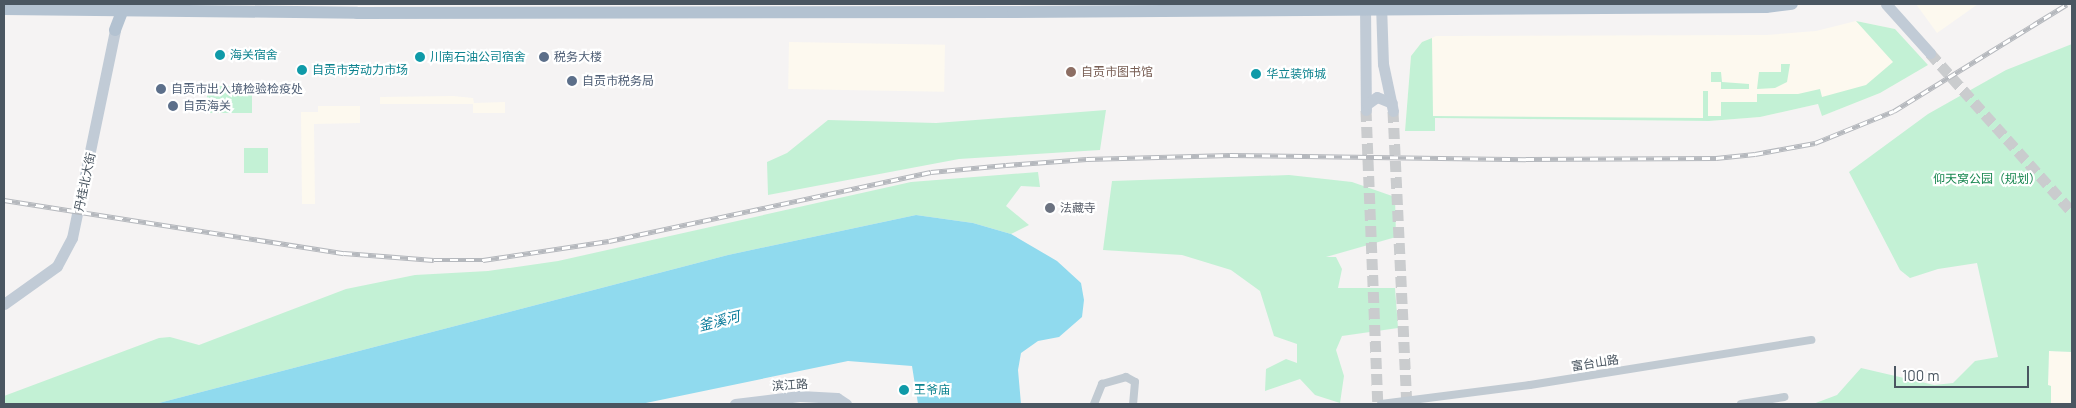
<!DOCTYPE html>
<html>
<head>
<meta charset="utf-8">
<style>
	body { margin:0 }
	#map { position:relative; width:2076px; height:408px; overflow:hidden; background:#f5f3f3; font-family:Barlow,"Noto Sans SC",sans-serif }
	div>[style] { position:absolute }
	.commercial>* { inset:0; background:#fdf9ef; transform-origin:0 0 }
	.green>* { inset:0; background:#c3f1d5; transform-origin:0 0 }
	.water>* { inset:0; background:#90daee }
	.secondary-tunnel>* { height:11px; margin-top:-5.5px; transform-origin:0; background:repeating-linear-gradient(90deg,#caccce 0 11px,transparent 0 16.5px) }
	.street>* { height:8px; margin:-4px; padding:0 4px; transform-origin:4px; border-radius:4px; background:#c1cad2 }
	.secondary>* { height:11px; margin:-5.5px; padding:0 5.5px; transform-origin:5.5px; border-radius:5.5px; background:#c1cbd6 }
	.primary>* { height:12px; margin:-6px; padding:0 6px; transform-origin:6px; border-radius:6px; background:#b3c2d1 }
	.rail>* { height:4.5px; margin-top:-2.25px; transform-origin:0; background:repeating-linear-gradient(90deg,#fff 0 8px,#b5b8bd 0 16px); box-sizing:border-box; border-block:1px solid #b5b8bd }
	.dots>* { width:14px; height:14px; translate:-50% -50%; box-sizing:border-box; border:2px solid #fff; border-radius:50% }
	span { translate:-50% -50%; white-space:nowrap; text-align:center; line-height:1.15; -webkit-text-stroke:4.5px #fff; paint-order:stroke }
	.culture-label { font-size:12px; color:#0d838f }
	.left { translate:0 -50%; text-align:left }
	.service-label { font-size:12px; color:#4e5e75 }
	.education-label { font-size:12px; color:#785e54 }
	.park-label { font-size:12px; color:#17864f }
	.street-label { font-size:12px; color:#4a5661 }
	.worship-label { font-size:12px; color:#5b616d }
	.water-label { font-size:14px; color:#0c7c9b; font-style:italic }
	.frame { position:absolute; inset:0; border:5px solid #4a5661; pointer-events:none }
	.scale { position:absolute; left:1894px; top:366px; width:135px; height:22px; box-sizing:border-box; border:2px solid #4a5661; border-top:0; padding-left:6px; font-size:15px; line-height:18px; white-space:nowrap; color:#4a5661; -webkit-text-stroke:4px #fff; paint-order:stroke }
</style>
</head>
<body>
<div id="map">
	<div class="commercial">
		<i style="clip-path:polygon(1916px 4px,1978px 4px,1937px 33px)"></i>
		<i style="clip-path:polygon(1856px 21px,1895px 29px,1928px 65px,1880px 93px,1822px 116px,1818px 104px,1760px 117px,1709px 121px,1435px 118px,1435px 131px,1405px 131px,1411px 56px,1422px 42px,1436px 36px,1767px 35px,1816px 31px)"></i>
		<i style="left:789px;top:42px;width:156px;height:47px;rotate:1deg"></i>
		<i style="clip-path:polygon(453px 96px,473px 98px,474px 103px,505px 102px,505px 113px,473px 113px,473px 104px,380px 104px,380px 97px)"></i>
		<i style="clip-path:polygon(318px 106px,360px 106px,360px 123px,314px 124px,315px 204px,302px 204px,301px 112px,318px 112px)"></i>
		<i style="clip-path:polygon(2049px 351px,2072px 352px,2072px 404px,2051px 404px,2051px 386px,2048px 385px)"></i>
	</div>
	<div class="green">
		<i style="clip-path:polygon(1856px 21px,1895px 29px,1928px 65px,1880px 93px,1822px 116px,1818px 104px,1760px 117px,1709px 121px,1435px 118px,1435px 131px,1405px 131px,1411px 56px,1422px 42px,1432px 38px,1433px 116px,1703px 118px,1703px 91px,1708px 91px,1708px 116px,1721px 116px,1721px 102px,1757px 102px,1757px 94px,1798px 94px,1820px 89px,1822px 97px,1866px 85px,1893px 62px)"></i>
		<i style="clip-path:polygon(2072px 44px,2072px 352px,2049px 351px,2048px 385px,2051px 386px,2051px 404px,1813px 404px,1837px 395px,1861px 368px,1934px 385px,1953px 383px,1975px 361px,1998px 357px,1977px 263px,1938px 269px,1910px 278px,1900px 270px,1849px 172px,1928px 114px,2006px 70px)"></i>
		<i style="clip-path:polygon(1781px 64px,1790px 64px,1787px 82px,1775px 88px,1757px 89px,1759px 72px,1781px 72px)"></i>
		<i style="clip-path:polygon(1711px 72px,1721px 72px,1722px 82px,1749px 84px,1749px 89px,1721px 89px,1721px 82px,1711px 82px)"></i>
		<i style="left:207px;top:86px;width:45px;height:27px"></i>
		<i style="clip-path:polygon(1106px 110px,1100px 150px,959px 159px,768px 195px,767px 162px,787px 153px,828px 120px,936px 123px)"></i>
		<i style="left:244px;top:148px;width:24px;height:25px"></i>
		<i style="clip-path:polygon(1038px 172px,1040px 187px,1021px 186px,1006px 206px,1029px 225px,1011px 234px,973px 223px,916px 215px,728px 255px,155px 404px,4px 404px,4px 396px,159px 338px,170px 337px,199px 345px,346px 289px,415px 275px,488px 271px,558px 261px,911px 182px)"></i>
		<i style="clip-path:polygon(1289px 175px,1352px 182px,1395px 197px,1396px 237px,1326px 257px,1336px 257px,1342px 269px,1338px 288px,1395px 288px,1398px 328px,1342px 336px,1336px 350px,1344px 376px,1340px 403px,1315px 395px,1300px 379px,1265px 391px,1266px 369px,1286px 359px,1297px 363px,1297px 344px,1274px 336px,1260px 291px,1231px 270px,1182px 255px,1103px 250px,1112px 181px)"></i>
	</div>
	<div class="water">
		<i style="clip-path:polygon(916px 215px,973px 223px,1011px 234px,1057px 261px,1081px 283px,1084px 300px,1082px 317px,1059px 337px,1038px 341px,1021px 353px,1018px 370px,1021px 404px,918px 404px,912px 366px,848px 361px,641px 404px,155px 404px,728px 255px)"></i>
	</div>
	<div class="secondary-tunnel">
		<i style="left:1930px;top:53px;width:213px;rotate:48.2deg"></i>
		<i style="left:1366px;top:110px;width:294px;rotate:87.7deg"></i>
		<i style="left:1393px;top:111px;width:293px;rotate:87.3deg"></i>
	</div>
	<div class="street">
		<i style="left:1094px;top:404px;width:22px;rotate:-68deg"></i>
		<i style="left:1102px;top:384px;width:25px;rotate:-16deg"></i>
		<i style="left:1126px;top:377px;width:10px;rotate:29deg"></i>
		<i style="left:1135px;top:382px;width:22px;rotate:95deg"></i>
		<i style="left:1381px;top:404px;width:150px;rotate:-7.3deg"></i>
		<i style="left:1530px;top:385px;width:285px;rotate:-9.1deg"></i>
		<i style="left:1741px;top:404px;width:44px;rotate:-9.2deg"></i>
	</div>
	<div class="secondary">
		<i style="left:1365px;top:4px;width:106px;rotate:89.5deg"></i>
		<i style="left:1381px;top:4px;width:60px;rotate:88.1deg"></i>
		<i style="left:1383px;top:64px;width:48px;rotate:78deg"></i>
		<i style="left:1886px;top:4px;width:66px;rotate:48.1deg"></i>
		<i style="left:1367px;top:104px;width:12px;rotate:-35deg"></i>
		<i style="left:1377px;top:97px;width:16px;rotate:22deg"></i>
		<i style="left:4px;top:304px;width:65px;rotate:-35.6deg"></i>
		<i style="left:57px;top:266px;width:32px;rotate:-62deg"></i>
		<i style="left:72px;top:238px;width:212px;rotate:-78.3deg"></i>
		<i style="left:735px;top:404px;width:65px;rotate:-7deg"></i>
		<i style="left:800px;top:396px;width:37px;rotate:3deg"></i>
		<i style="left:837px;top:398px;width:11px;rotate:34deg"></i>
	</div>
	<div class="primary">
		<i style="left:4px;top:9px;width:353px;rotate:0.6deg"></i>
		<i style="left:357px;top:13px;width:656px;rotate:-0.09deg"></i>
		<i style="left:1013px;top:12px;width:753px;rotate:-0.38deg"></i>
		<i style="left:1766px;top:7px;width:26px;rotate:-7deg"></i>
		<i style="left:115px;top:30px;width:28px;rotate:-69deg"></i>
	</div>
	<div class="rail">
		<i style="left:4px;top:200px;width:344px;rotate:8.9deg"></i>
		<i style="left:344px;top:253px;width:90px;rotate:4.4deg"></i>
		<i style="left:434px;top:260px;width:49px"></i>
		<i style="left:483px;top:260px;width:127px;rotate:-8.6deg"></i>
		<i style="left:609px;top:241px;width:329px;rotate:-12.1deg"></i>
		<i style="left:931px;top:172px;width:75px;rotate:-5.3deg"></i>
		<i style="left:1006px;top:165px;width:81px;rotate:-4.2deg"></i>
		<i style="left:1087px;top:159px;width:143px;rotate:-1.6deg"></i>
		<i style="left:1230px;top:155px;width:296px;rotate:0.8deg"></i>
		<i style="left:1526px;top:159px;width:190px;rotate:-0.3deg"></i>
		<i style="left:1716px;top:158px;width:39px;rotate:-6deg"></i>
		<i style="left:1755px;top:154px;width:61px;rotate:-10.4deg"></i>
		<i style="left:1815px;top:143px;width:85px;rotate:-22.1deg"></i>
		<i style="left:1894px;top:111px;width:203px;rotate:-31.7deg"></i>
	</div>
	<div class="dots">
		<i style="left:220px;top:55px;background:#0f9aa8"></i>
		<i style="left:420px;top:57px;background:#0f9aa8"></i>
		<i style="left:544px;top:57px;background:#5c6f8a"></i>
		<i style="left:302px;top:70px;background:#0f9aa8"></i>
		<i style="left:1071px;top:72px;background:#8d6e63"></i>
		<i style="left:1256px;top:74px;background:#0f9aa8"></i>
		<i style="left:572px;top:81px;background:#5c6f8a"></i>
		<i style="left:161px;top:89px;background:#5c6f8a"></i>
		<i style="left:173px;top:106px;background:#5c6f8a"></i>
		<i style="left:1050px;top:208px;background:#6b7280"></i>
		<i style="left:904px;top:390px;background:#0f9aa8"></i>
	</div>
	<div class="culture-label">
		<span class="left" style="left:230px;top:55px">海关宿舍</span>
		<span class="left" style="left:430px;top:57px">川南石油公司宿舍</span>
		<span class="left" style="left:312px;top:70px">自贡市劳动力市场</span>
		<span class="left" style="left:1266px;top:74px">华立装饰城</span>
		<span class="left" style="left:914px;top:390px">王爷庙</span>
	</div>
	<div class="service-label">
		<span class="left" style="left:554px;top:57px">税务大楼</span>
		<span class="left" style="left:582px;top:81px">自贡市税务局</span>
		<span class="left" style="left:171px;top:89px">自贡市出入境检验检疫处</span>
		<span class="left" style="left:183px;top:106px">自贡海关</span>
	</div>
	<div class="education-label">
		<span class="left" style="left:1081px;top:72px">自贡市图书馆</span>
	</div>
	<div class="park-label">
		<span style="left:1987px;top:179px">仰天窝公园（规划）</span>
	</div>
	<div class="street-label">
		<span style="left:85px;top:182px;rotate:-78deg">丹桂北大街</span>
		<span style="left:1595px;top:363px;rotate:-9deg">富台山路</span>
		<span style="left:790px;top:385px;rotate:-4deg">滨江路</span>
	</div>
	<div class="worship-label">
		<span class="left" style="left:1060px;top:208px">法藏寺</span>
	</div>
	<div class="water-label">
		<span style="left:719px;top:321px;rotate:-14deg">釜溪河</span>
	</div>
	<div class="frame"></div>
	<div class="scale">100 m</div>
</div>
</body>
</html>
